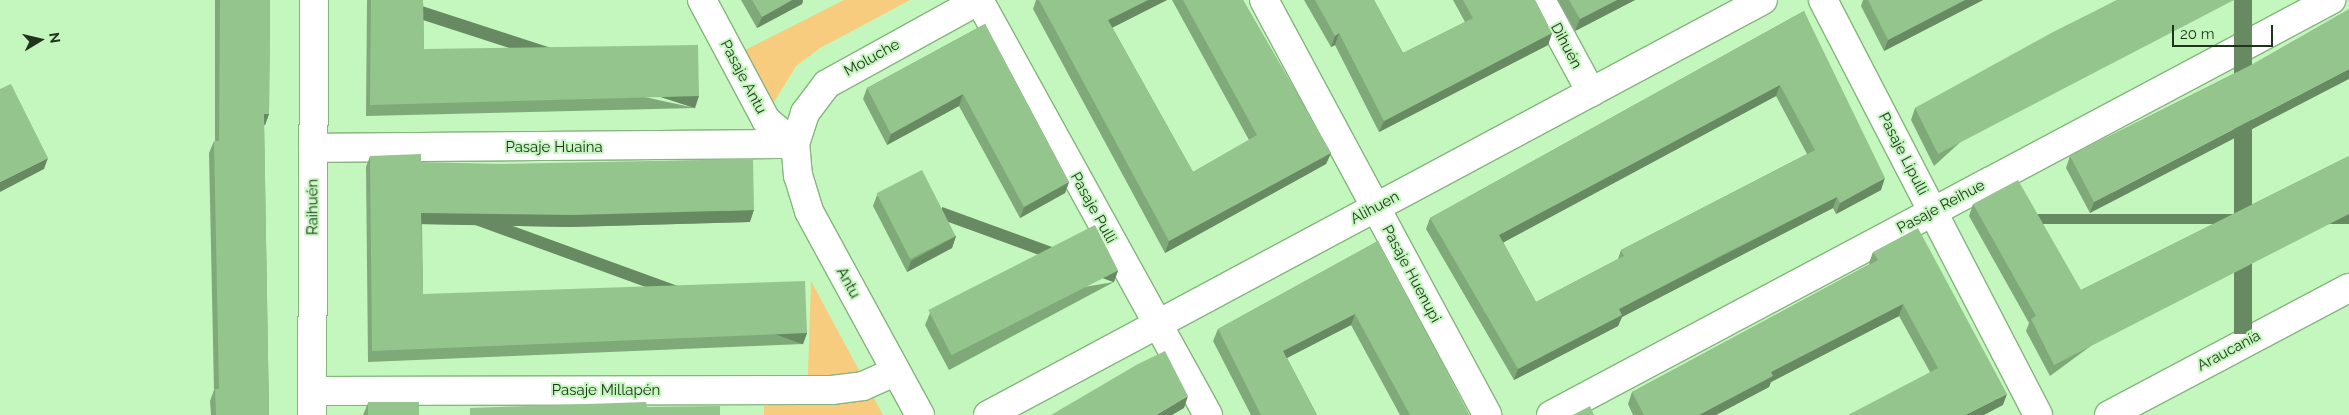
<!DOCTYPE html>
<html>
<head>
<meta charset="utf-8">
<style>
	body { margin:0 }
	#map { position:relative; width:2349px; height:415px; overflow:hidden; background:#c4f7bd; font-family:Raleway,sans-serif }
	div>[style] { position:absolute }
	.green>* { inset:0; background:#f7cc7e }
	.roads { filter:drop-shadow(1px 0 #85b57e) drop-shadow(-1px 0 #85b57e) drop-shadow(0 1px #85b57e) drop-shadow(0 -1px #85b57e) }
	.minor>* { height:28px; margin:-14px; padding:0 14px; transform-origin:14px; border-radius:14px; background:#fff }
	.tertiary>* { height:28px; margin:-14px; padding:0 14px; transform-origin:14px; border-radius:14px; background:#fff }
	.wall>* { inset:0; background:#7fa979 }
	.shaded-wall>* { inset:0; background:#688a63; transform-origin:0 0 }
	.building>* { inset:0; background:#94c58d; transform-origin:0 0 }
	span { translate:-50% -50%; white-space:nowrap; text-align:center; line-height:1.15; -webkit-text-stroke:4px #c4f7bd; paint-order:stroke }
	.street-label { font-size:15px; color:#1f331d }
	.north { position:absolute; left:15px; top:15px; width:50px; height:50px; -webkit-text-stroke:4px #c4f7bd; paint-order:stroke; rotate:81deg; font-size:14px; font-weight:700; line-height:20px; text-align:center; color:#1f331d }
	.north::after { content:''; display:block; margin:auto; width:18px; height:22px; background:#1f331d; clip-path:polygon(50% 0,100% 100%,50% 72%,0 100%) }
	.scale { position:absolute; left:2172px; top:25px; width:101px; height:22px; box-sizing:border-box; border:2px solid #1f331d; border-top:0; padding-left:6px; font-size:15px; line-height:18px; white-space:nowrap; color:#1f331d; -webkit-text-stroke:4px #c4f7bd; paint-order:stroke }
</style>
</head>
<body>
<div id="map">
	<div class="green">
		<i style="clip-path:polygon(844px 0,910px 0,820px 48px,796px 66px,771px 107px,743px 51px)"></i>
		<i style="clip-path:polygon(811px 281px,883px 415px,764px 415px,764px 406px,807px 400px)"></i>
	</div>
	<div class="roads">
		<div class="minor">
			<i style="left:702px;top:0;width:136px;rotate:61.9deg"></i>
			<i style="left:766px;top:120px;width:38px;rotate:40deg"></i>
			<i style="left:979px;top:0;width:474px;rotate:61.1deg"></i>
			<i style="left:1264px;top:0;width:471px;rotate:61.7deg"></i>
			<i style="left:1541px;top:0;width:105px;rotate:61.5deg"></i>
			<i style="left:1823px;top:0;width:467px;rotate:62.6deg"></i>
			<i style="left:313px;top:148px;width:482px;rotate:-0.5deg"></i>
			<i style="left:312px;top:391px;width:520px;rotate:-0.11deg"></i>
			<i style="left:832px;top:390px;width:31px;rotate:-7deg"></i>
			<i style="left:863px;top:386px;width:36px;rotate:-24deg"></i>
			<i style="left:312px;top:415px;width:415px;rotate:-89.7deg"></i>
			<i style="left:920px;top:415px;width:232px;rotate:-118.6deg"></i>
			<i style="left:809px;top:211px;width:37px;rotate:-107deg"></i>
			<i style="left:798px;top:176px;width:32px;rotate:-95deg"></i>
			<i style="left:795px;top:144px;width:33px;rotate:-72deg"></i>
			<i style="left:805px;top:113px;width:36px;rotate:-53deg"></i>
			<i style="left:827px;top:84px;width:174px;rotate:-28.9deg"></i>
			<i style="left:988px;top:415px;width:879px;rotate:-28.17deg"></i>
			<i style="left:1551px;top:415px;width:884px;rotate:-28.02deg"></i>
		</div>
		<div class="tertiary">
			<i style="left:2109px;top:415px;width:272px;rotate:-27.9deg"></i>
		</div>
	</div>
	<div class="wall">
		<i style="clip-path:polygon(215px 0,270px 0,269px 114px,265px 125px,264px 125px,269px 415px,211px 415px,210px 401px,214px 390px,209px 153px,214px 141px,215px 141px)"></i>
		<i style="clip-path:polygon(367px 0,423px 0,424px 49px,695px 108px,366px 116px)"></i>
		<i style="clip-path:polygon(741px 0,803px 0,802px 4px,757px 28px)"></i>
		<i style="clip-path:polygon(1036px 0,1167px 0,1112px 27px,1193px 172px,1249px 140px,1172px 0,1243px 0,1331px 153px,1326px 164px,1165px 253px,1033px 9px)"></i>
		<i style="clip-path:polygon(1304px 0,1374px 0,1403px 53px,1465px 22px,1453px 0,1535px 0,1552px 33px,1548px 45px,1379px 132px,1335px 45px,1331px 47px)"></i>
		<i style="clip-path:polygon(1558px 0,1635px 0,1575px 31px)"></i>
		<i style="clip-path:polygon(1863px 0,1983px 0,1884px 51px,1861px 6px)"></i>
		<i style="clip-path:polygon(2117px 0,1934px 166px,1911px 120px,1915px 108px)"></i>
		<i style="clip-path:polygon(evenodd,1804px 11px,1881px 190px,1836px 214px,1833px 208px,1722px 265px,1622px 317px,1618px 326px,1514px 380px,1426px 229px,1430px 218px,1804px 11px,1776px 96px,1807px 154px,1621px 250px,1618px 259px,1536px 302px,1503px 242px,1776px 96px)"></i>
		<i style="clip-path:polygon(985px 24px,1069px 182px,1065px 193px,1020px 218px,959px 106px,887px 145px,863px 99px,867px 88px)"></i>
		<i style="clip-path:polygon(2251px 65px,2090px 213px,2066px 168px,2070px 156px)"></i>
		<i style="clip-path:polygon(370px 156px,421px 162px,750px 222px,569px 227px,422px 224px,423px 294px,807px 333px,803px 344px,368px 362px,366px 167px)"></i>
		<i style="clip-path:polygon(2349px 156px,2050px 376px,2026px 331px,2029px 323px,1969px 216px,1973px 204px,2081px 290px)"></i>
		<i style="clip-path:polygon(877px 195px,956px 236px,952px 248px,907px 272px,873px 206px)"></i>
		<i style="clip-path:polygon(1378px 241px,1469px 415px,1400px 415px,1351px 325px,1287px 358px,1317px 415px,1251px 415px,1213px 341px,1218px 329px)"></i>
		<i style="clip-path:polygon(1873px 252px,2003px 405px,1930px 372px,1899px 316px,1771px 382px,1769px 387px,1716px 415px,1633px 415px,1628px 404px,1632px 392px,1870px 264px,1869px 263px)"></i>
		<i style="clip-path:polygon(1114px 282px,949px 370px,925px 325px,930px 313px)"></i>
		<i style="clip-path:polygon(368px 403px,419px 415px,363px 415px)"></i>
	</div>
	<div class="shaded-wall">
		<i style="clip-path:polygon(792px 0,803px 0,802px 4px,757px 28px,762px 17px)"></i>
		<i style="clip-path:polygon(1148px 0,1167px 0,1104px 32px,1108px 20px)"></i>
		<i style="clip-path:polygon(1617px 0,1635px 0,1575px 31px,1580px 19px)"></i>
		<i style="clip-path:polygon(1965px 0,1983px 0,1884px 51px,1888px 40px)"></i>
		<i style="left:2234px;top:0;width:18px;height:334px"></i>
		<i style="clip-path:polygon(1339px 33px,1335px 45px,1331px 47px,1335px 36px)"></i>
		<i style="clip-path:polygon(1552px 33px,1548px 45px,1379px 132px,1384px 121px)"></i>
		<i style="clip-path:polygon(2349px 69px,2349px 79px,2090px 213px,2094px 202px)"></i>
		<i style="clip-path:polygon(1780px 85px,1776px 96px,1495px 247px,1499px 235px)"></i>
		<i style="clip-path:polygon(963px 94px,959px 106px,887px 145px,891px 134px)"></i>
		<i style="left:699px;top:96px;width:13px;height:329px;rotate:108deg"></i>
		<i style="clip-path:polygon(264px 114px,269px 114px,265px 125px,260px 126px)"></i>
		<i style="clip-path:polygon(1331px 153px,1326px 164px,1165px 253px,1169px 241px)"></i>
		<i style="clip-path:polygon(48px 158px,44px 169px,0 192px,0 182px)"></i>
		<i style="clip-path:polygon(1885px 178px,1881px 190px,1836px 214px,1840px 203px)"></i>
		<i style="clip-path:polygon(1069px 182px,1065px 193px,1020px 218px,1024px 207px)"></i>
		<i style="clip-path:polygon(1837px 197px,1833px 208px,1622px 317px,1618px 326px,1514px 380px,1518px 369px,1619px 309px)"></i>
		<i style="clip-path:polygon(754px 210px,750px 222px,569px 227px,417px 224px,421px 213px)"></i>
		<i style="left:2349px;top:214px;width:10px;height:331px;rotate:90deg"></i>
		<i style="clip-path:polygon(956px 236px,952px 248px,907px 272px,911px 261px)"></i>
		<i style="left:1118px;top:271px;width:12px;height:187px;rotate:110deg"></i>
		<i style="clip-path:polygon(1903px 304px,1899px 316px,1771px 382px,1769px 387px,1716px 415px,1699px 415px,1771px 372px)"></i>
		<i style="clip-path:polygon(1355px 314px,1351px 325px,1279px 362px,1283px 351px)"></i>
		<i style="left:807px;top:333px;width:12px;height:435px;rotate:110deg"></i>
		<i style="clip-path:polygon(2007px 394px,2003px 405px,1984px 415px,1965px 415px)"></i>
		<i style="clip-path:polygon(1188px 396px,1184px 408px,1172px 415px,1156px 415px)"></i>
	</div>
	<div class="building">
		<i style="clip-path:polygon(220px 0,270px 0,269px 114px,264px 114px,269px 415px,216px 415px,215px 389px,219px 389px,214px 141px,219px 141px)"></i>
		<i style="clip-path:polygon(371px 0,423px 0,424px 49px,698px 45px,699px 96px,370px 105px)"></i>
		<i style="clip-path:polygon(752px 0,792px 0,762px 17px)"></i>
		<i style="clip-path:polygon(1039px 0,1148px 0,1108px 20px,1193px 172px,1257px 135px,1183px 0,1243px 0,1331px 153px,1169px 241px)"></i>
		<i style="clip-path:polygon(1315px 0,1374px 0,1403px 53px,1473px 18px,1463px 0,1535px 0,1552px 33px,1384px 121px,1339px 33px,1335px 36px)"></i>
		<i style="clip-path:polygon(1569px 0,1617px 0,1580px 19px)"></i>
		<i style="clip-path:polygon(1868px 0,1965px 0,1888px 40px)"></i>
		<i style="clip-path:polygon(2117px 0,2234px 0,1938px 154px,1915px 108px,2053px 32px)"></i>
		<i style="clip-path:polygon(2349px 9px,2349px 69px,2094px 202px,2070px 156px,2251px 65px)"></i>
		<i style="clip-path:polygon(evenodd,1804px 11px,1885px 178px,1840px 203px,1837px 197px,1726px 253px,1619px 309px,1622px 315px,1518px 369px,1430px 218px,1804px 11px,1780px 85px,1815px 150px,1621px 250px,1624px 256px,1536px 302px,1499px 235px,1780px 85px)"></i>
		<i style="clip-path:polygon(985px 24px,1069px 182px,1024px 207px,963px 94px,891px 134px,867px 88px)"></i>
		<i style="clip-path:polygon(11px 84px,48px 158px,0 182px,0 89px)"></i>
		<i style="clip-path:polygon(421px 154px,421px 162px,500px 164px,753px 159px,754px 210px,573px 215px,421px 213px,423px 294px,805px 281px,807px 333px,372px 351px,370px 156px)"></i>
		<i style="clip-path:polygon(2349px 156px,2349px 214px,2054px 365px,2031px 319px,2036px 316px,1973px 204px,2018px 180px,2081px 290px)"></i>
		<i style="left:922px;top:170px;width:74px;height:51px;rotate:63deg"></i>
		<i style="left:1095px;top:225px;width:51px;height:187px;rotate:63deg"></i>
		<i style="clip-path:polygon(1918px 228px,2007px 394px,1965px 415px,1848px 415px,1938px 368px,1903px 304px,1771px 372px,1773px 376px,1699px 415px,1644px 415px,1632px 392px,1878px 260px,1873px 252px)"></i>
		<i style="clip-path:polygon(1378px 241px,1469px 415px,1410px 415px,1355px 314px,1283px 351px,1317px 415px,1261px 415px,1218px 329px)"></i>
		<i style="clip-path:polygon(1165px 351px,1188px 396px,1156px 415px,1051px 415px,1138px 364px)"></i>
		<i style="left:419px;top:402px;width:13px;height:51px;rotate:90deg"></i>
		<i style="clip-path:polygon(646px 402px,647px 407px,720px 406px,720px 415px,470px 415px,470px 408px)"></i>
		<i style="clip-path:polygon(1590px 406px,1594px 415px,1573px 415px)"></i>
	</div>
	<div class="street-label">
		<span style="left:1566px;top:46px;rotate:62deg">Dihuén</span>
		<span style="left:872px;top:58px;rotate:-29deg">Moluche</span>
		<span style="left:743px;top:77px;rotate:62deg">Pasaje Antu</span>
		<span style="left:554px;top:148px">Pasaje Huaina</span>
		<span style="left:1903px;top:154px;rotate:63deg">Pasaje Lipulli</span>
		<span style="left:313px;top:207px;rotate:-90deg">Raihuén</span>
		<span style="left:1941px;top:207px;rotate:-28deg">Pasaje Reihue</span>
		<span style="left:1093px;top:208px;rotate:61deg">Pasaje Pulli</span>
		<span style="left:1375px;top:208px;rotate:-28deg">Alihuen</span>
		<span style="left:1411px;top:274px;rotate:62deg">Pasaje Huenupi</span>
		<span style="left:848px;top:283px;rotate:61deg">Antu</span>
		<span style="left:2229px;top:351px;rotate:-28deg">Araucanía</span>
		<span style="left:606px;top:391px">Pasaje Millapén</span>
	</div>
	<div class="north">N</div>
	<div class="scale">20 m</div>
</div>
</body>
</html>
